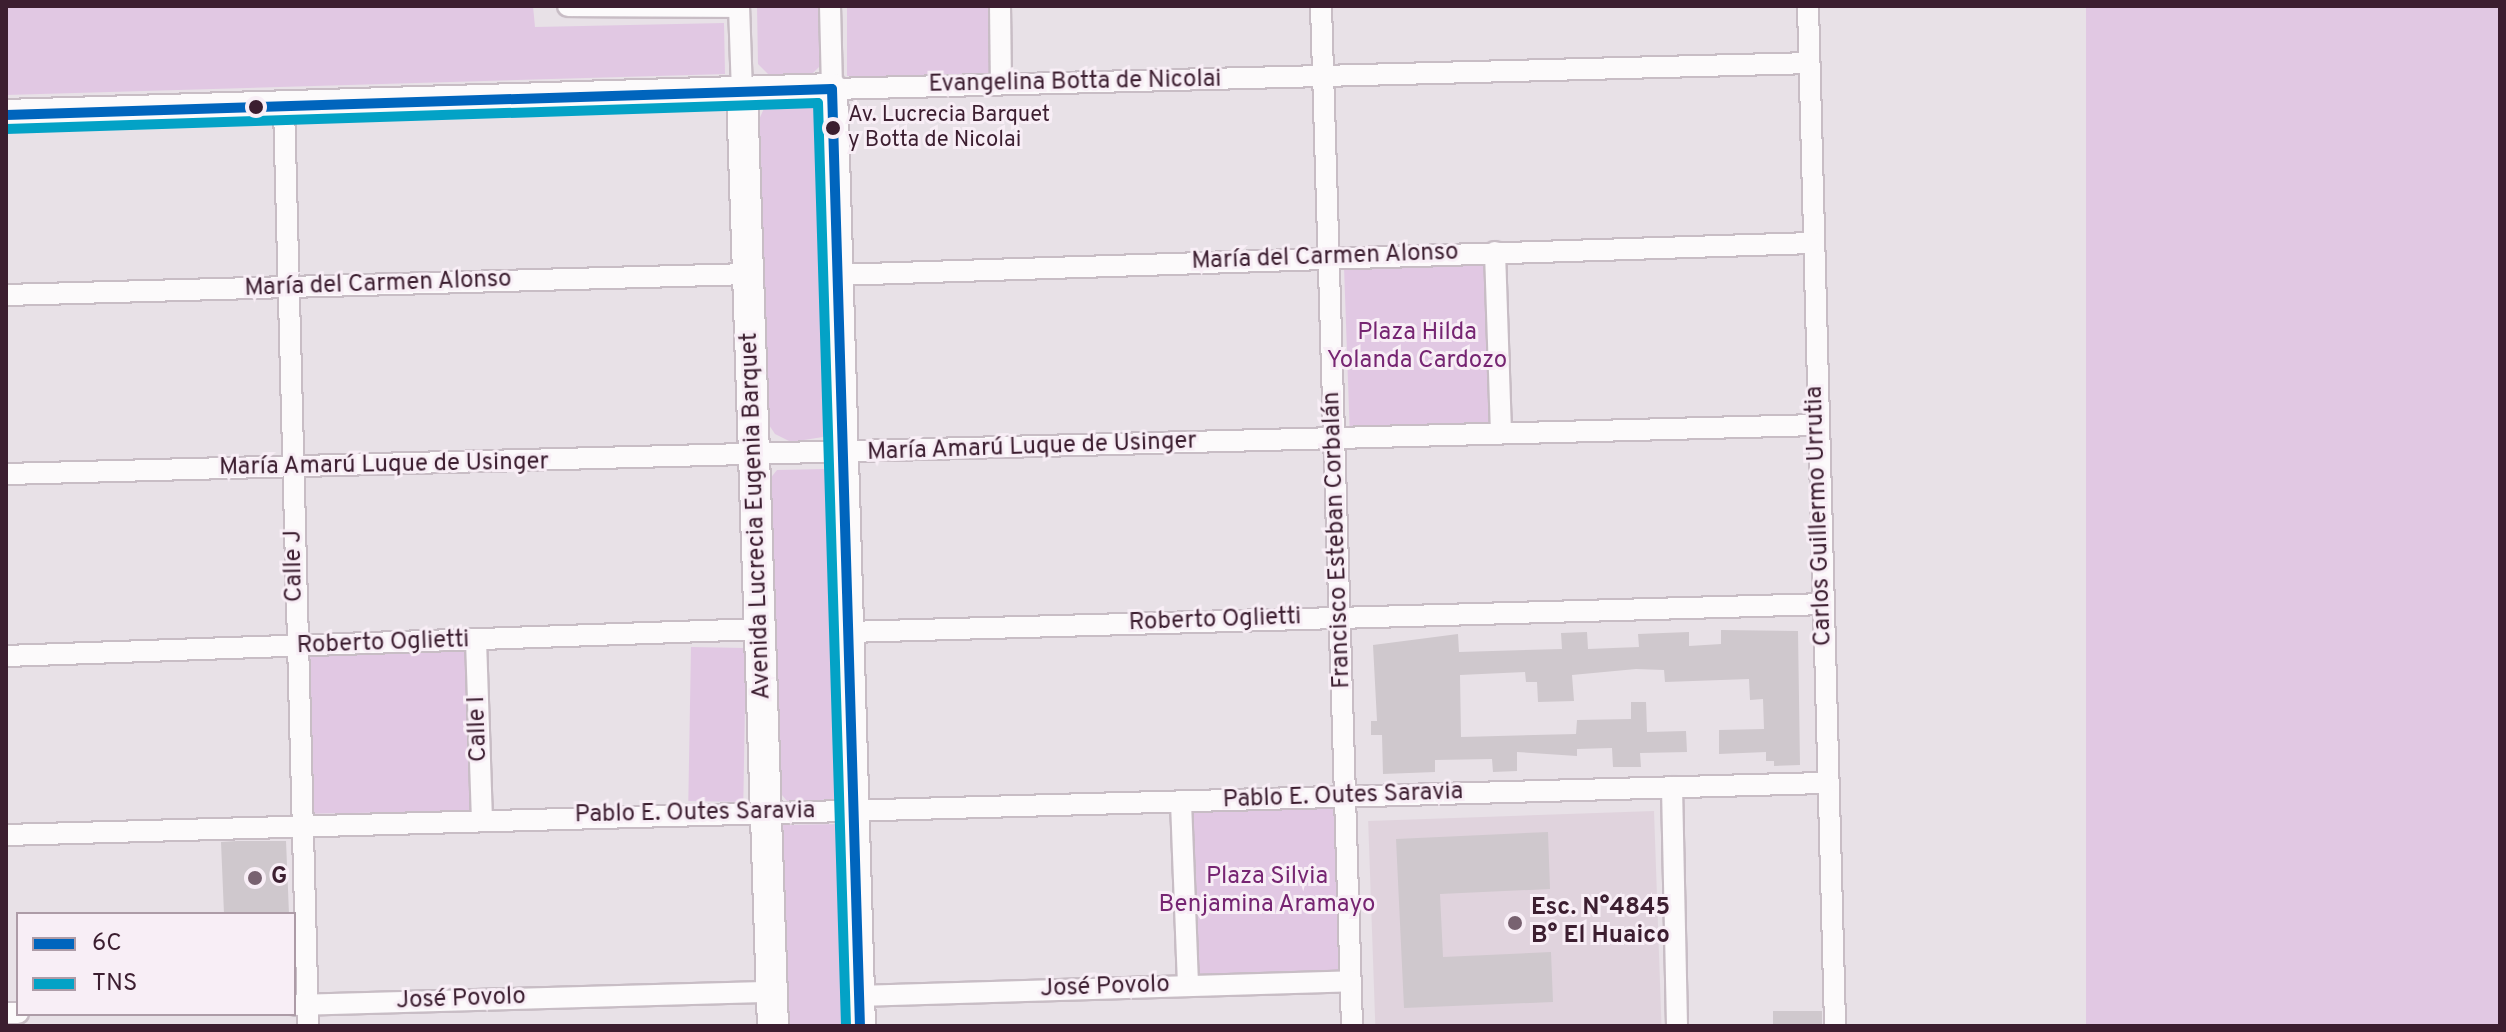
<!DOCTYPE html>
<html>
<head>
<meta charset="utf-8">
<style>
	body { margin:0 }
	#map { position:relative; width:2506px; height:1032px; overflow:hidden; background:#e8e1e7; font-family:Overpass,sans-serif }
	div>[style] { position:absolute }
	.built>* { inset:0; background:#e0d3dd; transform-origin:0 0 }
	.green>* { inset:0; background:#e1c8e3; transform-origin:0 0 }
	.building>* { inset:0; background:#cfc8cd; transform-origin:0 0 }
	.roads { filter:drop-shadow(2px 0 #c8bdc5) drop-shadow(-2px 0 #c8bdc5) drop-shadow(0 2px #c8bdc5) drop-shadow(0 -2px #c8bdc5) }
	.street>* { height:20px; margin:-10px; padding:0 10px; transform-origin:10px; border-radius:10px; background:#fcfafb }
	.secondary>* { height:30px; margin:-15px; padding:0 15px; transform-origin:15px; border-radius:15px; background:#fcfafb }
	.bus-1>* { height:10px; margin:-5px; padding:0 5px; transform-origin:5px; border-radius:5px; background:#0065bd }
	.bus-2>* { height:10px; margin:-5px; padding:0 5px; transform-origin:5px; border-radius:5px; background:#03a2c6 }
	.dots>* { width:22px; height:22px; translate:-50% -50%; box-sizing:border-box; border:4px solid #f8eef6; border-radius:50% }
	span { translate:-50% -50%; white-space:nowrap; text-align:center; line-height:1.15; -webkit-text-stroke:6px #f8eef6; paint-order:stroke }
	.bus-label { font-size:22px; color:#3c1e30 }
	.left { translate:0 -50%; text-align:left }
	.street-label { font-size:24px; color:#3c1e30 }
	.park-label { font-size:24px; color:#762572 }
	.poi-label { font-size:24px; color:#3c1e30; font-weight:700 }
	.frame { position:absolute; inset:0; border:8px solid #3c1e30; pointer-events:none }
	.legend { position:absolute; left:16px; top:912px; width:280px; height:104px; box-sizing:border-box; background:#f8eef6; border:2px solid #ad9ba7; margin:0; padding:10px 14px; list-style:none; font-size:24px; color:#3c1e30 }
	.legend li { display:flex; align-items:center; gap:16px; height:40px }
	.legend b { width:40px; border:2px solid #ad9ba7 }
</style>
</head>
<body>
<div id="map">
	<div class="built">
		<i style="left:1654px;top:811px;width:215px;height:286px;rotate:88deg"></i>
	</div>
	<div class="green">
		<i style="clip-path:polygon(6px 6px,533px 6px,535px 27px,724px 23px,725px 74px,6px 95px)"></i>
		<i style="clip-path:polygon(757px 6px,820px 6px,822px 64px,812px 74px,769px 75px,758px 64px)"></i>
		<i style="left:847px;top:6px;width:144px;height:70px"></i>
		<i style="left:2086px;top:6px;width:414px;height:1021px"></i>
		<i style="clip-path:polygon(812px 102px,826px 116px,835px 419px,823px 437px,791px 442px,775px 434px,765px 419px,758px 122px,765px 106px)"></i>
		<i style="left:1484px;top:264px;width:161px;height:140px;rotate:88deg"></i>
		<i style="clip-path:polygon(826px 469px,835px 477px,844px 787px,837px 799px,788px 802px,775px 787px,769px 480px,777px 470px)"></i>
		<i style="left:691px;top:647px;width:55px;height:154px;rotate:1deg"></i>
		<i style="left:469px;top:650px;width:161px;height:165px;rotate:89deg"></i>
		<i style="left:1346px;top:797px;width:184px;height:165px;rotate:88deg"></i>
		<i style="left:843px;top:824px;width:202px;height:63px;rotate:89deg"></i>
	</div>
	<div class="building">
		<i style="clip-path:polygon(1721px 630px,1798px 631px,1800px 765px,1774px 766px,1774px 761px,1766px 761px,1766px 752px,1719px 754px,1719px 730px,1764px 729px,1763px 699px,1750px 700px,1749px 679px,1665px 682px,1664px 670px,1636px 669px,1572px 675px,1574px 701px,1538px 702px,1537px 682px,1526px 682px,1525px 672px,1460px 675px,1461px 737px,1576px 734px,1577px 720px,1631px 719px,1631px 702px,1646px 702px,1647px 732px,1686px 731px,1687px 752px,1640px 753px,1641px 767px,1613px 767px,1612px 748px,1577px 749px,1577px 756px,1517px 752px,1517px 771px,1493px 772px,1492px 759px,1435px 760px,1435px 772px,1383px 774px,1382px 735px,1371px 735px,1371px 721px,1377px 721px,1373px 645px,1458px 634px,1459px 652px,1562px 649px,1561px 633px,1587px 632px,1588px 649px,1639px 647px,1638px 634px,1689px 632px,1689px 646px,1721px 644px)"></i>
		<i style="clip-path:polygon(1548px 832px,1550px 889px,1440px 894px,1443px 957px,1551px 952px,1553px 1002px,1404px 1008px,1396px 839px)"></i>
		<i style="clip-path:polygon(237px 841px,286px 841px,289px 914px,224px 914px,221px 842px)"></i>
		<i style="left:1822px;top:1011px;width:15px;height:49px;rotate:90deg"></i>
	</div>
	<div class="roads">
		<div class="street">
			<i style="left:568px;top:6px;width:171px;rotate:0.3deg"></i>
			<i style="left:739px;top:6px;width:87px;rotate:88deg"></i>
			<i style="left:830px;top:6px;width:83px;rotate:88.6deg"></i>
			<i style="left:832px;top:89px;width:977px;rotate:-1.52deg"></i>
			<i style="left:1000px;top:6px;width:78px;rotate:89.3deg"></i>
			<i style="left:1321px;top:6px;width:1020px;rotate:88.26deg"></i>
			<i style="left:1808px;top:6px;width:1020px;rotate:88.48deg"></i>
			<i style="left:284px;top:107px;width:919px;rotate:88.5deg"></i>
			<i style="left:1495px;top:252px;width:180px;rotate:88.1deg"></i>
			<i style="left:837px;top:275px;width:976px;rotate:-1.88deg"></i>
			<i style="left:6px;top:295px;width:743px;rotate:-1.62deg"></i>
			<i style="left:6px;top:474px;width:1812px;rotate:-1.55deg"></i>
			<i style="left:848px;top:632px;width:975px;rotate:-1.64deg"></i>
			<i style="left:476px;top:640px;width:178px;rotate:88.1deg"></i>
			<i style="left:6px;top:656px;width:755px;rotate:-2.05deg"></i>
			<i style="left:1672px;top:787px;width:239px;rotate:88.8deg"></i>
			<i style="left:1181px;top:802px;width:183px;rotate:87.8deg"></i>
			<i style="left:6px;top:835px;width:1822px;rotate:-1.64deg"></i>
			<i style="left:859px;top:996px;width:492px;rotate:-1.7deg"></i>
			<i style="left:296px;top:1005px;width:476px;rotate:-1.6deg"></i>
			<i style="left:6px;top:1013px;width:12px"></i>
		</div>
		<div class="secondary">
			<i style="left:742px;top:93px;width:934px;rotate:88.1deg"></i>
			<i style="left:6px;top:115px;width:826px;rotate:-1.8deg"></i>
			<i style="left:832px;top:89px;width:937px;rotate:88.29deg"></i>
		</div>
	</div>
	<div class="bus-1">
		<i style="left:6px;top:115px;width:826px;rotate:-1.8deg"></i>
		<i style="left:832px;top:89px;width:937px;rotate:88.29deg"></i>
	</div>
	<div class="bus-2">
		<i style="left:6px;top:129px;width:812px;rotate:-1.83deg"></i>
		<i style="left:818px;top:103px;width:923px;rotate:88.26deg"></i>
	</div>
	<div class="dots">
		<i style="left:256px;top:107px;background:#3c1e30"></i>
		<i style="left:833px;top:128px;background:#3c1e30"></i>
		<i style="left:255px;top:878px;background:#786270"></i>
		<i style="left:1515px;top:923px;background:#786270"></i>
	</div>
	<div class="bus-label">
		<span class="left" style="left:848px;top:128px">Av. Lucrecia Barquet<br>y Botta de Nicolai</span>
	</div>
	<div class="street-label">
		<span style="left:1075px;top:83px;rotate:-1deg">Evangelina Botta de Nicolai</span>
		<span style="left:1325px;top:258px;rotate:-2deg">María del Carmen Alonso</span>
		<span style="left:378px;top:285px;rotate:-2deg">María del Carmen Alonso</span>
		<span style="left:1032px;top:448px;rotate:-2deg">María Amarú Luque de Usinger</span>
		<span style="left:384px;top:466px;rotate:-1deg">María Amarú Luque de Usinger</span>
		<span style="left:757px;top:516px;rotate:-92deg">Avenida Lucrecia Eugenia Barquet</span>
		<span style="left:1820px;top:516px;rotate:-92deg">Carlos Guillermo Urrutia</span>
		<span style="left:1338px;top:540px;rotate:-92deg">Francisco Esteban Corbalán</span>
		<span style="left:295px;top:566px;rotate:-91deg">Calle J</span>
		<span style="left:1215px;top:621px;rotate:-2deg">Roberto Oglietti</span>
		<span style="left:383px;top:644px;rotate:-2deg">Roberto Oglietti</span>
		<span style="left:479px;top:729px;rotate:-92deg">Calle I</span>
		<span style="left:1343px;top:797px;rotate:-2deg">Pablo E. Outes Saravia</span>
		<span style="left:695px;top:814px;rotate:-1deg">Pablo E. Outes Saravia</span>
		<span style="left:1105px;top:988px;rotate:-2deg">José Povolo</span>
		<span style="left:461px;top:1000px;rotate:-2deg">José Povolo</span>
	</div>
	<div class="park-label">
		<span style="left:1417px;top:348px">Plaza Hilda<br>Yolanda Cardozo</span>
		<span style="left:1267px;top:892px">Plaza Silvia<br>Benjamina Aramayo</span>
	</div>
	<div class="poi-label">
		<span class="left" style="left:271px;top:878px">G</span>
		<span class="left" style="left:1531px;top:923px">Esc. N°4845<br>B° El Huaico</span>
	</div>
	<div class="frame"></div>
	<ul class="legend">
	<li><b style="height:10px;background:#0065bd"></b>6C</li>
	<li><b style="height:10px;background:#03a2c6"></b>TNS</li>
	</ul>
</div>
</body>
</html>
